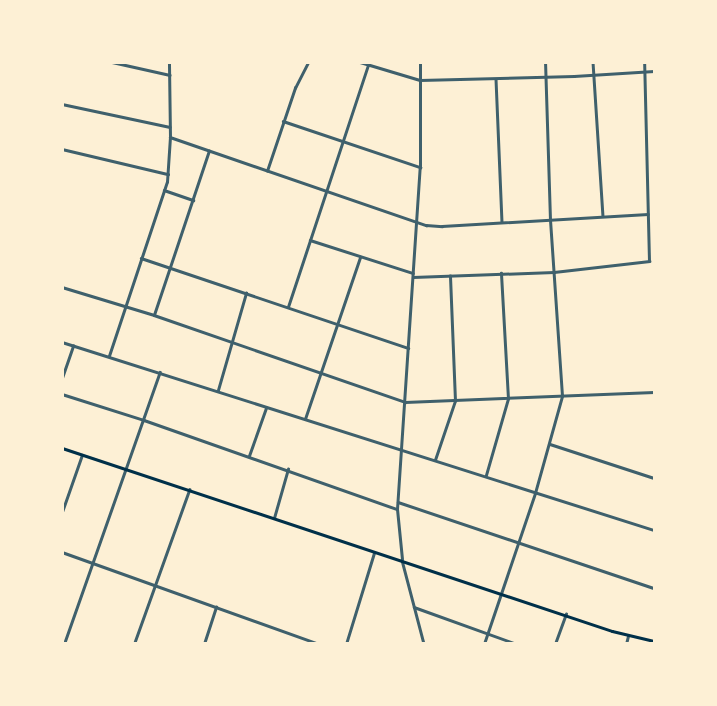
<!DOCTYPE html>
<html>
<head>
<meta charset="utf-8">
<style>
	body { margin:0 }
	#map { position:relative; width:717px; height:706px; overflow:hidden; background:#fdf0d5; font-family:Jost,sans-serif }
	div>[style] { position:absolute }
	.minor>* { height:2.5px; margin:-1.25px; padding:0 1.25px; transform-origin:1.25px; border-radius:1.25px; background:#3f606c }
	.tertiary>* { height:3px; margin:-1.5px; padding:0 1.5px; transform-origin:1.5px; border-radius:1.5px; background:#3f606c }
	.secondary>* { height:3px; margin:-1.5px; padding:0 1.5px; transform-origin:1.5px; border-radius:1.5px; background:#003049 }
	span { translate:-50% -50%; white-space:nowrap; text-align:center; line-height:1.15; -webkit-text-stroke:5px #fdf0d5; paint-order:stroke }
	.frame { position:absolute; inset:0; border:64px solid #fdf0d5; pointer-events:none }
</style>
</head>
<body>
<div id="map">
	<div class="minor">
		<i style="left:112px;top:62px;width:59px;rotate:12.6deg"></i>
		<i style="left:360px;top:62px;width:63px;rotate:16.7deg"></i>
		<i style="left:420px;top:80px;width:154px;rotate:-1.5deg"></i>
		<i style="left:574px;top:76px;width:80px;rotate:-3.6deg"></i>
		<i style="left:593px;top:62px;width:154px;rotate:86.3deg"></i>
		<i style="left:496px;top:79px;width:143px;rotate:87.6deg"></i>
		<i style="left:62px;top:104px;width:110px;rotate:12deg"></i>
		<i style="left:283px;top:121px;width:145px;rotate:18.6deg"></i>
		<i style="left:170px;top:137px;width:271px;rotate:19deg"></i>
		<i style="left:426px;top:225px;width:16px;rotate:4deg"></i>
		<i style="left:442px;top:226px;width:206px;rotate:-3.3deg"></i>
		<i style="left:62px;top:149px;width:109px;rotate:13.3deg"></i>
		<i style="left:267px;top:171px;width:88px;rotate:-71.4deg"></i>
		<i style="left:295px;top:88px;width:29px;rotate:-63deg"></i>
		<i style="left:164px;top:190px;width:31px;rotate:19deg"></i>
		<i style="left:310px;top:240px;width:108px;rotate:17.8deg"></i>
		<i style="left:141px;top:258px;width:282px;rotate:18.6deg"></i>
		<i style="left:413px;top:277px;width:141px;rotate:-2deg"></i>
		<i style="left:554px;top:272px;width:96px;rotate:-6.6deg"></i>
		<i style="left:649px;top:261px;width:199px;rotate:-91.4deg"></i>
		<i style="left:62px;top:287px;width:96px;rotate:16.9deg"></i>
		<i style="left:154px;top:315px;width:266px;rotate:19.1deg"></i>
		<i style="left:405px;top:402px;width:249px;rotate:-2.3deg"></i>
		<i style="left:288px;top:307px;width:258px;rotate:-71.7deg"></i>
		<i style="left:154px;top:315px;width:173px;rotate:-71.5deg"></i>
		<i style="left:62px;top:342px;width:621px;rotate:17.62deg"></i>
		<i style="left:109px;top:356px;width:183px;rotate:-71.6deg"></i>
		<i style="left:167px;top:182px;width:45px;rotate:-86.2deg"></i>
		<i style="left:170px;top:137px;width:75px;rotate:-90.8deg"></i>
		<i style="left:62px;top:378px;width:34px;rotate:-71deg"></i>
		<i style="left:218px;top:390px;width:101px;rotate:-73.9deg"></i>
		<i style="left:62px;top:394px;width:86px;rotate:17.6deg"></i>
		<i style="left:144px;top:420px;width:268px;rotate:19.4deg"></i>
		<i style="left:305px;top:419px;width:171px;rotate:-71.2deg"></i>
		<i style="left:550px;top:444px;width:109px;rotate:18.1deg"></i>
		<i style="left:249px;top:456px;width:51px;rotate:-70.5deg"></i>
		<i style="left:435px;top:460px;width:62px;rotate:-71.3deg"></i>
		<i style="left:455px;top:401px;width:125px;rotate:-92.3deg"></i>
		<i style="left:486px;top:475px;width:79px;rotate:-73.9deg"></i>
		<i style="left:508px;top:399px;width:126px;rotate:-93.2deg"></i>
		<i style="left:398px;top:502px;width:270px;rotate:18.6deg"></i>
		<i style="left:62px;top:512px;width:60px;rotate:-70.7deg"></i>
		<i style="left:274px;top:518px;width:51px;rotate:-74.1deg"></i>
		<i style="left:62px;top:552px;width:273px;rotate:19.7deg"></i>
		<i style="left:402px;top:560px;width:87px;rotate:75.3deg"></i>
		<i style="left:414px;top:607px;width:109px;rotate:19.8deg"></i>
		<i style="left:64px;top:644px;width:288px;rotate:-70.6deg"></i>
		<i style="left:134px;top:644px;width:164px;rotate:-70.3deg"></i>
		<i style="left:204px;top:644px;width:39px;rotate:-72deg"></i>
		<i style="left:346px;top:644px;width:95px;rotate:-72.9deg"></i>
		<i style="left:484px;top:644px;width:159px;rotate:-71.3deg"></i>
		<i style="left:535px;top:493px;width:101px;rotate:-74.4deg"></i>
		<i style="left:562px;top:396px;width:176px;rotate:-93.9deg"></i>
		<i style="left:550px;top:220px;width:158px;rotate:-91.8deg"></i>
		<i style="left:555px;top:644px;width:32px;rotate:-70deg"></i>
		<i style="left:626px;top:644px;width:8px;rotate:-76deg"></i>
	</div>
	<div class="tertiary">
		<i style="left:402px;top:559px;width:50px;rotate:-95.7deg"></i>
		<i style="left:397px;top:509px;width:343px;rotate:-86.2deg"></i>
		<i style="left:420px;top:167px;width:105px;rotate:-90deg"></i>
	</div>
	<div class="secondary">
		<i style="left:62px;top:448px;width:580px;rotate:18.4deg"></i>
		<i style="left:612px;top:631px;width:43px;rotate:13.4deg"></i>
	</div>
	<div class="frame"></div>
</div>
</body>
</html>
